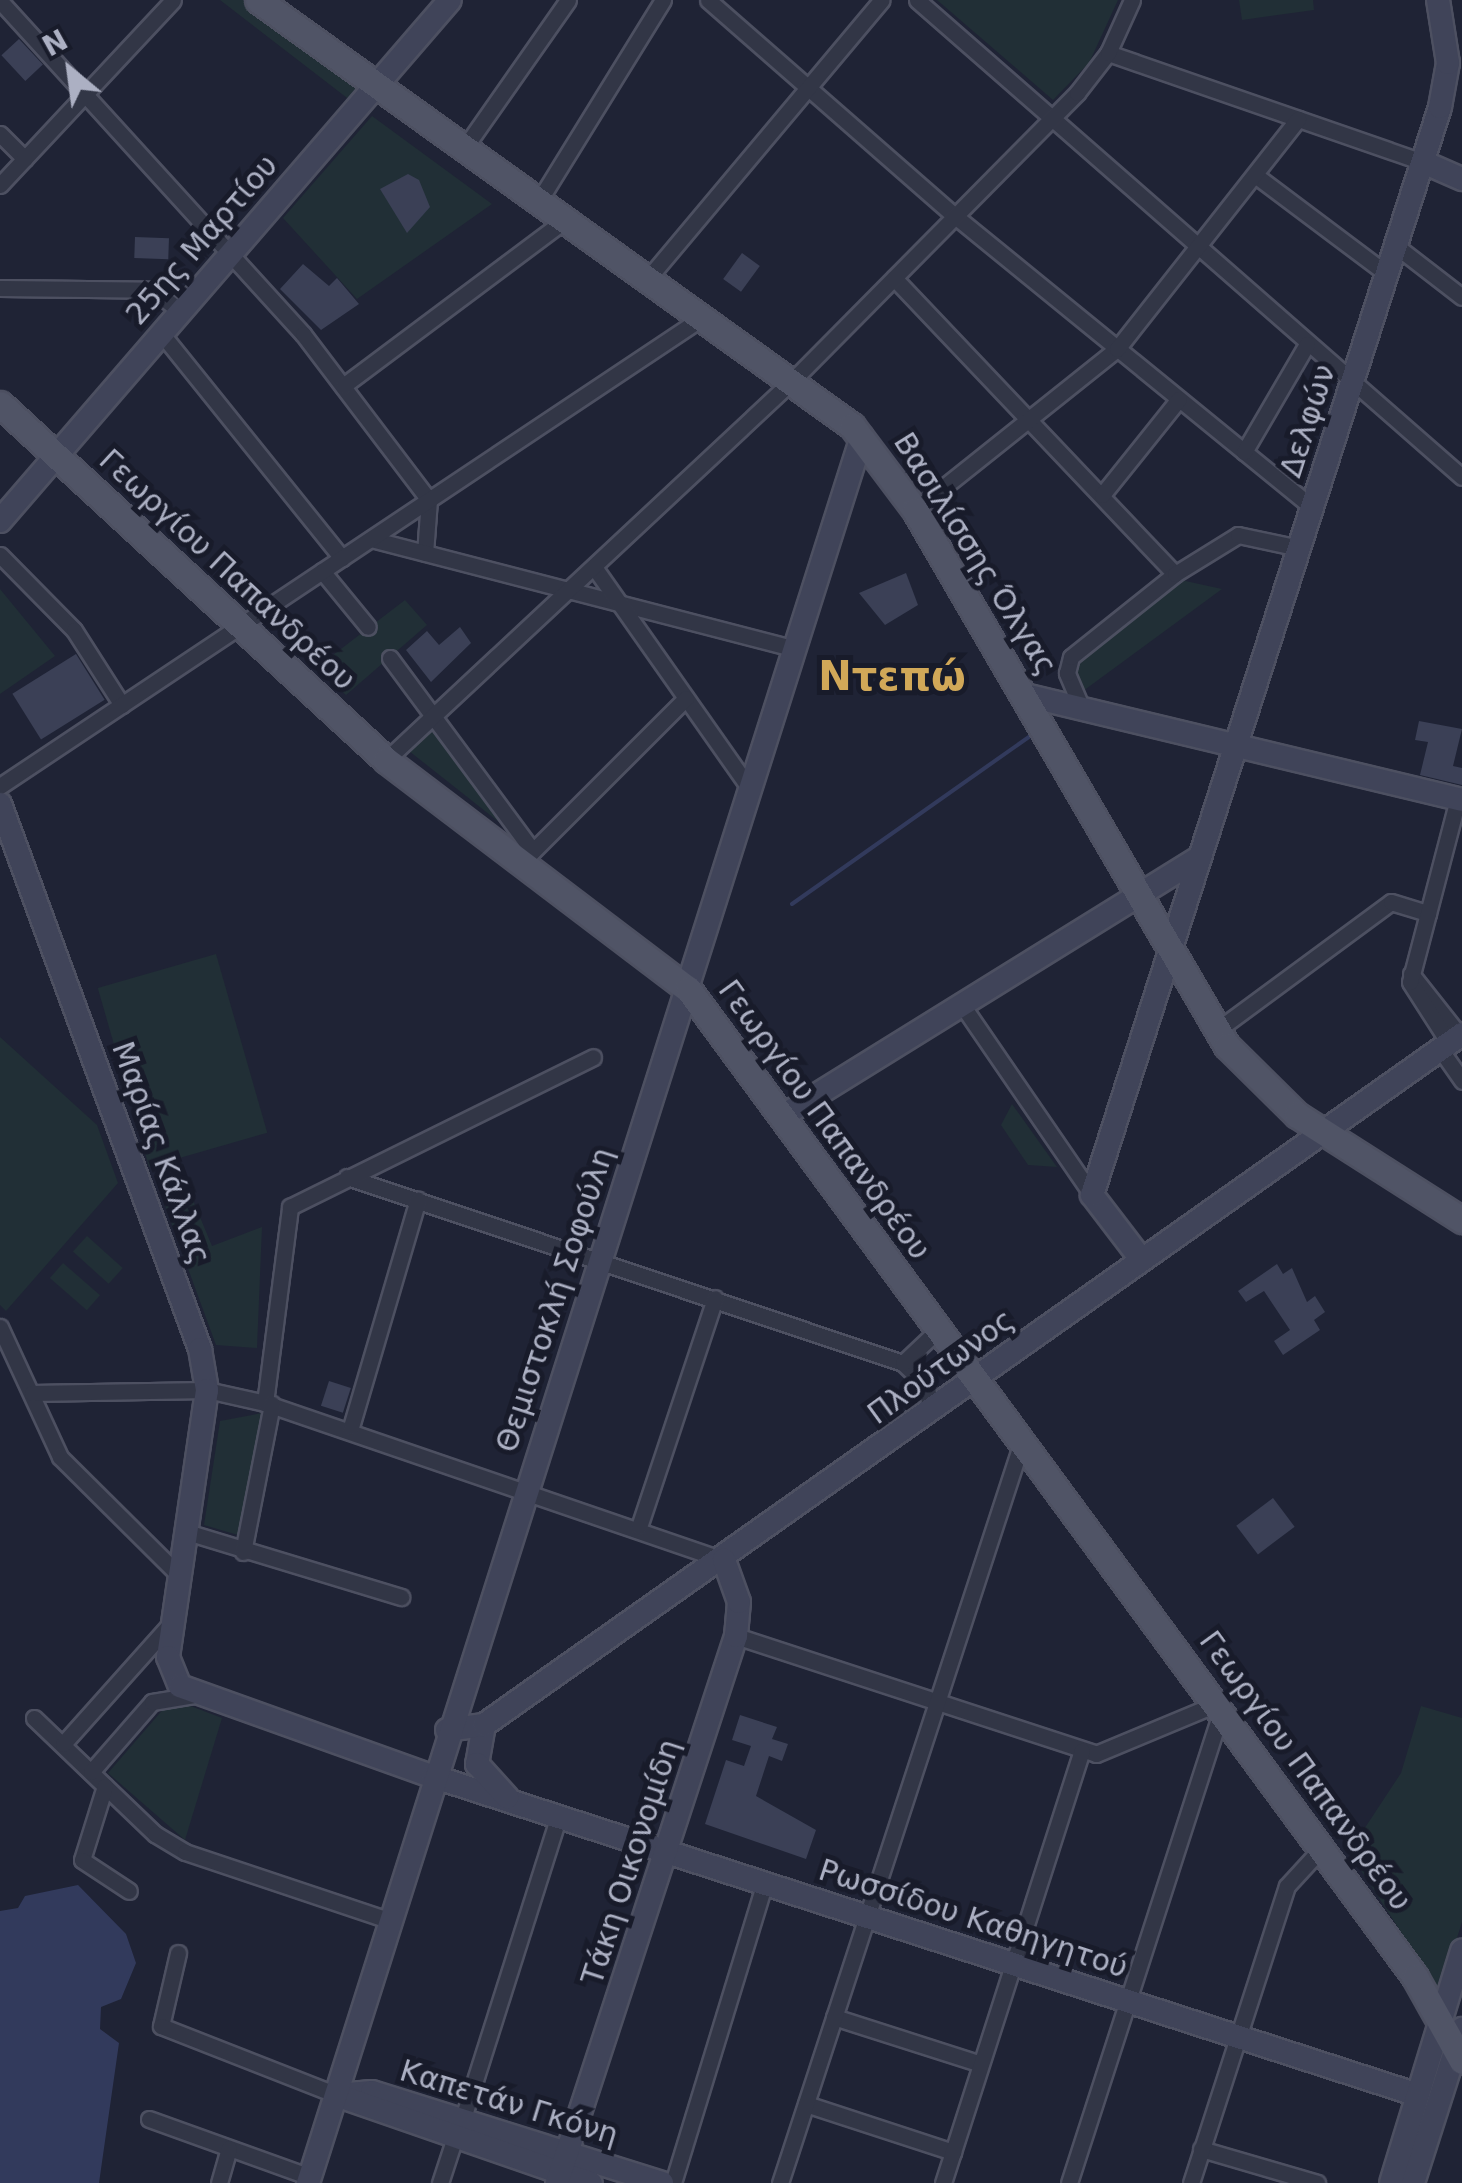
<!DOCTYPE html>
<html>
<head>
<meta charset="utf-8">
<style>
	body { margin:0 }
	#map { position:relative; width:1462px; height:2183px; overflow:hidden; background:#1f2335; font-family:"DejaVu Sans",sans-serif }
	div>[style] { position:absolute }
	.green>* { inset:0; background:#212f36; transform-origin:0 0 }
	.water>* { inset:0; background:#323a5c }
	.stream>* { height:4px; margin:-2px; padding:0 2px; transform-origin:2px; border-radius:2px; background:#323a5c }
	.building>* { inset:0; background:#3b4056; transform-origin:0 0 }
	.roads { filter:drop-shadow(2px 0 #4d5061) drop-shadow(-2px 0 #4d5061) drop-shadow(0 2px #4d5061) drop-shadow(0 -2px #4d5061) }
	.street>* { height:15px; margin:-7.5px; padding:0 7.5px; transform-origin:7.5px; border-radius:7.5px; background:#323646 }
	.secondary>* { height:22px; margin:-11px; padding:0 11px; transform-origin:11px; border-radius:11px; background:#404459 }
	.primary>* { height:25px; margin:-12.5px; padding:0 12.5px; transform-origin:12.5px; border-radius:12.5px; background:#505466 }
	span { translate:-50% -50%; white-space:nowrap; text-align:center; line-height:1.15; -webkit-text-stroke:10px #181b2a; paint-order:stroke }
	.street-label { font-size:30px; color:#acb0c3 }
	.district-label { font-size:40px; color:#d1a858; font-weight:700 }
	.north { position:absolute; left:20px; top:20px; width:100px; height:100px; -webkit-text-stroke:8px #181b2a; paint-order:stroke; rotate:331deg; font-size:28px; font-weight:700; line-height:40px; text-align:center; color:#acb0c3 }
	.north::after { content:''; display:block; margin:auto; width:35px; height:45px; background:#acb0c3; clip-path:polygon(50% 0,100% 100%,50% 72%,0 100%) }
</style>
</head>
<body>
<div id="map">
	<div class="green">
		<i style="clip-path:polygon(220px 0,243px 0,363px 88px,351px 101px)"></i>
		<i style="clip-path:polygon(937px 0,1118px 0,1089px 63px,1053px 100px)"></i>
		<i style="clip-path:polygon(1239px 0,1313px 0,1314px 10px,1242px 20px)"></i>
		<i style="clip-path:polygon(372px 116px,492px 204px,357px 299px,283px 218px)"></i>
		<i style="clip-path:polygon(1181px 580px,1222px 589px,1079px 694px,1072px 664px)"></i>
		<i style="clip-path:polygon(0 589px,55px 656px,0 694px)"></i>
		<i style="clip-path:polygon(405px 600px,427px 625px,346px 695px,316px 668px)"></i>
		<i style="clip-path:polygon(431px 729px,509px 830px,409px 751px)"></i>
		<i style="left:216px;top:954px;width:186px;height:123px;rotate:74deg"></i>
		<i style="clip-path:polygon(0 1037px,97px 1125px,118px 1183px,6px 1311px,0 1305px)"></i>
		<i style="clip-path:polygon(1012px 1104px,1057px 1167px,1028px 1165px,1001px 1125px)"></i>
		<i style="clip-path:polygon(185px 1181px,212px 1246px,262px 1227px,257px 1348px,216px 1345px,160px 1192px)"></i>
		<i style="left:87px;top:1236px;width:48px;height:21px;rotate:42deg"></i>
		<i style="left:63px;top:1263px;width:49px;height:20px;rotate:41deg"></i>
		<i style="clip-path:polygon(262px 1413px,238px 1535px,204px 1525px,220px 1421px)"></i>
		<i style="clip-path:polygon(188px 1705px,222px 1718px,185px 1840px,108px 1773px,166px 1706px)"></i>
		<i style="clip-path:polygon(1421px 1706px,1462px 1718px,1462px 1922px,1440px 1992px,1349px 1852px,1401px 1773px)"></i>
	</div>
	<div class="water">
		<i style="clip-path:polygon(78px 1885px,126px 1934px,136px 1963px,121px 1999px,101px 2007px,100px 2029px,119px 2043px,99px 2183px,0 2183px,0 1911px,18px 1908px,25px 1896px)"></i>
	</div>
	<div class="stream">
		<i style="left:792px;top:904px;width:294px;rotate:-35.2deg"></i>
	</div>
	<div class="building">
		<i style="left:19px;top:39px;width:35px;height:24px;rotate:47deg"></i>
		<i style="clip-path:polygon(408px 174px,419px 180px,430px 207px,407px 233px,380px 189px)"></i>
		<i style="left:135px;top:237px;width:34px;height:21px;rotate:2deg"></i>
		<i style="left:742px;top:253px;width:22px;height:32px;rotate:36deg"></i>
		<i style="clip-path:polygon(303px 264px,329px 286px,337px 278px,359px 304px,321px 330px,280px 289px)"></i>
		<i style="clip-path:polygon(906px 573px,918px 605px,885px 625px,859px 593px)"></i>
		<i style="clip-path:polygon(460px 627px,471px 643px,431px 682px,406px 650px,427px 631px,439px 645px)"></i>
		<i style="left:76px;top:654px;width:54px;height:75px;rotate:58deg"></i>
		<i style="clip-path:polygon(1419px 721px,1462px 729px,1453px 766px,1462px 768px,1462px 785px,1420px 775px,1428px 742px,1415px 740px)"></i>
		<i style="clip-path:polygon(1277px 1264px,1283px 1274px,1292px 1268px,1307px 1302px,1315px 1296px,1325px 1312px,1314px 1320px,1320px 1330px,1283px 1355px,1274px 1341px,1290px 1330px,1264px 1291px,1246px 1302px,1238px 1291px)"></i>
		<i style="left:329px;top:1381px;width:23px;height:26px;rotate:18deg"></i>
		<i style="left:1273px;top:1498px;width:36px;height:46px;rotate:53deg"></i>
		<i style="clip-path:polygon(740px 1715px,777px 1727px,772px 1739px,788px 1744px,782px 1761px,769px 1756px,756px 1796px,816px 1830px,806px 1859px,705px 1824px,726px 1760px,744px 1766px,751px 1746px,732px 1740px)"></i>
	</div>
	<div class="roads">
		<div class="street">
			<i style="left:708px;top:0;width:328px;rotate:41.2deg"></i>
			<i style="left:955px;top:216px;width:461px;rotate:39.2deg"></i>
			<i style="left:917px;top:0;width:724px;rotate:41.19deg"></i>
			<i style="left:0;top:1px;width:450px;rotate:47.7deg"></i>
			<i style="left:303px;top:334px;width:208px;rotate:52.8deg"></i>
			<i style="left:429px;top:500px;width:53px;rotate:94.3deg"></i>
			<i style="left:1108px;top:53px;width:333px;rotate:19.1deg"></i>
			<i style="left:0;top:134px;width:35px;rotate:45deg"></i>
			<i style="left:463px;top:150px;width:183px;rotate:-55deg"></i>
			<i style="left:1255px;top:175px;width:165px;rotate:36.9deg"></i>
			<i style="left:0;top:185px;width:253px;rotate:-46.9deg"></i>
			<i style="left:537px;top:204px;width:240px;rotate:-58.3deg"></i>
			<i style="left:1396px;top:246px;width:83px;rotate:37.7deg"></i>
			<i style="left:894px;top:278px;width:408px;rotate:46.5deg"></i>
			<i style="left:645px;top:282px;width:368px;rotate:-50deg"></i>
			<i style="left:0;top:288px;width:153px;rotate:0.7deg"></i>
			<i style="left:153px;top:290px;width:34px;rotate:38deg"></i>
			<i style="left:161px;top:333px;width:289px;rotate:51.2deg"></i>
			<i style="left:343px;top:386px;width:274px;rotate:-36.8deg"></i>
			<i style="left:1244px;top:452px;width:125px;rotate:-59.7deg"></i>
			<i style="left:1102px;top:495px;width:123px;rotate:-51.3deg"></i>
			<i style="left:915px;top:510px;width:258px;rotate:-38.6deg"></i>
			<i style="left:1117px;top:349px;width:293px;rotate:-51.8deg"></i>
			<i style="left:371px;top:539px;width:438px;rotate:14.5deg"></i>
			<i style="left:0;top:555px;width:105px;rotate:45.4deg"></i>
			<i style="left:74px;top:630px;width:89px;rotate:57.4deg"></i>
			<i style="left:594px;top:567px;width:273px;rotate:54.9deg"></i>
			<i style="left:322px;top:571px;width:72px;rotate:50.6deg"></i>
			<i style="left:390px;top:658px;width:240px;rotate:53.5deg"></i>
			<i style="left:1080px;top:704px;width:34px;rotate:-113deg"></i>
			<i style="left:1067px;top:673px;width:16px;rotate:-76deg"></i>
			<i style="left:1071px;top:657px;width:133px;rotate:-38.6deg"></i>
			<i style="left:1175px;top:574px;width:74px;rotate:-31.8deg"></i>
			<i style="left:1238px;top:535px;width:62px;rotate:12deg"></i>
			<i style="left:386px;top:760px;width:557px;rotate:-43.04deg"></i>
			<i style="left:793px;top:380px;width:404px;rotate:-45.3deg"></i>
			<i style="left:1077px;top:93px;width:51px;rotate:-52.2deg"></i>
			<i style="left:1108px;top:53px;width:58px;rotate:-65.6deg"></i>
			<i style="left:0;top:786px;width:841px;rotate:-33.71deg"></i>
			<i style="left:526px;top:858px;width:226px;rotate:-45deg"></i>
			<i style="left:1411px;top:974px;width:79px;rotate:51.7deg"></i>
			<i style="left:960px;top:1002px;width:234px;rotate:55.6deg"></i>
			<i style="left:1216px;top:1031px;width:217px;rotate:-36.4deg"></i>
			<i style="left:1391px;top:902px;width:39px;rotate:17deg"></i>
			<i style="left:1449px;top:1043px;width:72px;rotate:-122.6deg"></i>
			<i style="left:1410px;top:982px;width:189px;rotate:-75.3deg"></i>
			<i style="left:1440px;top:1049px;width:39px;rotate:55deg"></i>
			<i style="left:347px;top:1177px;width:586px;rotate:18.5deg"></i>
			<i style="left:903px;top:1363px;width:33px;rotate:44deg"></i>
			<i style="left:927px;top:1386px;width:25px;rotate:83deg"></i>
			<i style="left:0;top:1327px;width:143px;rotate:65.2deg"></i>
			<i style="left:60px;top:1457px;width:170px;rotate:44.8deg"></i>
			<i style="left:903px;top:1363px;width:47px;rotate:-43.3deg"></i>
			<i style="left:32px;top:1393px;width:175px;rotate:-1deg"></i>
			<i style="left:207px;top:1390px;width:59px;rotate:12.6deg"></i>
			<i style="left:265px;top:1403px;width:485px;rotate:18.9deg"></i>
			<i style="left:265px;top:1403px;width:198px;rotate:-82.7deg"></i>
			<i style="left:290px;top:1207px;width:338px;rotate:-26.3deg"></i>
			<i style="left:351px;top:1427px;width:237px;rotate:-73.6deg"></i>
			<i style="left:639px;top:1527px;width:241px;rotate:-71.6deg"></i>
			<i style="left:187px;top:1532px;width:224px;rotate:16.9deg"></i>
			<i style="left:243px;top:1552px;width:151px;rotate:-78.9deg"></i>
			<i style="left:736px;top:1636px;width:379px;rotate:18.1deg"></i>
			<i style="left:1096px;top:1754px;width:130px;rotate:-22.6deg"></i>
			<i style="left:34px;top:1718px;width:168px;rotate:43.8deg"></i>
			<i style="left:155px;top:1834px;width:35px;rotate:31deg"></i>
			<i style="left:185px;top:1852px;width:217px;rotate:18.5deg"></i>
			<i style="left:63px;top:1744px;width:165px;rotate:-48.2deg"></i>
			<i style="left:91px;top:1772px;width:93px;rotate:-48.9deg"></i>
			<i style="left:152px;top:1702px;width:44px;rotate:-9.2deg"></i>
			<i style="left:105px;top:1786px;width:77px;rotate:107.3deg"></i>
			<i style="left:82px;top:1860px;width:56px;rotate:33.4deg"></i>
			<i style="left:178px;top:1953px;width:75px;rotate:103.1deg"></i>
			<i style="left:161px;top:2026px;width:189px;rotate:21.4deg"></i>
			<i style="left:834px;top:2017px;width:154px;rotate:17.7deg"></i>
			<i style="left:806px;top:2104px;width:155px;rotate:18.1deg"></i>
			<i style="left:463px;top:2118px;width:317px;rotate:-72.4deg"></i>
			<i style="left:149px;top:2119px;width:171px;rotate:19.8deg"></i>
			<i style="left:1201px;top:2149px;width:121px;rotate:16.3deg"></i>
			<i style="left:219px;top:2183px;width:36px;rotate:-74deg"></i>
			<i style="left:440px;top:2183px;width:48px;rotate:-71.9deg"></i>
			<i style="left:673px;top:2183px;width:314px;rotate:-73deg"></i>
			<i style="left:780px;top:2183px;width:780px;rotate:-71.91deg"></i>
			<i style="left:943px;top:2183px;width:454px;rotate:-72.2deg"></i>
			<i style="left:1069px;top:2183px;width:495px;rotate:-72.1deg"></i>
			<i style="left:1191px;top:2183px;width:312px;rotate:-72.1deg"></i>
			<i style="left:1287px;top:1886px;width:49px;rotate:-47.5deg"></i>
		</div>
		<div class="secondary">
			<i style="left:1423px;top:162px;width:43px;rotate:23.6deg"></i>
			<i style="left:0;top:521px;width:688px;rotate:-49.18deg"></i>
			<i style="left:1025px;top:695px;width:449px;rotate:13.5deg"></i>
			<i style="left:0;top:804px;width:581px;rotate:69.85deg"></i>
			<i style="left:200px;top:1349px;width:42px;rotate:80.3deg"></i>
			<i style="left:207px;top:1390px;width:270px;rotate:98.3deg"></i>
			<i style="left:168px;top:1657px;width:31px;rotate:68deg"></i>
			<i style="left:180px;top:1686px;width:268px;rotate:19.7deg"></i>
			<i style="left:432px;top:1776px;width:1036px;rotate:17.93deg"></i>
			<i style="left:781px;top:1117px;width:493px;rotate:-31.8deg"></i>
			<i style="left:1141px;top:1259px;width:81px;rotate:-127.4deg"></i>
			<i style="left:1092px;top:1195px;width:1142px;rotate:-72.26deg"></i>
			<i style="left:1440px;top:107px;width:45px;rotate:-79.7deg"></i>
			<i style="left:1448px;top:63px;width:64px;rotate:-99deg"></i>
			<i style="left:484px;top:1725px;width:40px;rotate:100deg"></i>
			<i style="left:477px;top:1764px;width:45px;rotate:47.7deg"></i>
			<i style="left:447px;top:1730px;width:37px;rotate:-8deg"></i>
			<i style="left:484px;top:1725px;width:1197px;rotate:-35.24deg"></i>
			<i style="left:337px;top:2095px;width:35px;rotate:-5deg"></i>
			<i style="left:372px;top:2092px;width:304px;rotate:17.4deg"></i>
			<i style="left:345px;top:2098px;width:260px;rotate:19.1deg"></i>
			<i style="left:308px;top:2183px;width:1832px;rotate:-72.4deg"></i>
			<i style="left:557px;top:2183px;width:576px;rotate:-71.88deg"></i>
			<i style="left:736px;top:1636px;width:34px;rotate:-85deg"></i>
			<i style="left:739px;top:1602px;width:45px;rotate:-109.7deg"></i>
			<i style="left:1391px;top:2183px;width:243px;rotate:-73deg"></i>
			<i style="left:1413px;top:2183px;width:162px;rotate:-72.3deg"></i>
		</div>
		<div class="primary">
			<i style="left:258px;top:0;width:731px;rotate:35.65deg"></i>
			<i style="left:852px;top:426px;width:105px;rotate:53.1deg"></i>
			<i style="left:915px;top:510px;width:620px;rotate:59.8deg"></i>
			<i style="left:1227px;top:1046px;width:98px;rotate:44.6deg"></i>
			<i style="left:1297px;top:1115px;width:196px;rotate:32.5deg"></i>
			<i style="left:0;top:404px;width:525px;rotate:42.68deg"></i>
			<i style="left:386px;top:760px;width:379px;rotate:37.2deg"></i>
			<i style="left:688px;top:989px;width:1227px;rotate:53.65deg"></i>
			<i style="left:1415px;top:1977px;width:96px;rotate:60.8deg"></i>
		</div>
	</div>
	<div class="street-label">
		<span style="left:202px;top:240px;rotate:-49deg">25ης Μαρτίου</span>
		<span style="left:1308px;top:421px;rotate:-72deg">Δελφών</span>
		<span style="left:975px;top:554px;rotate:58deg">Βασιλίσσης Όλγας</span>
		<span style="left:227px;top:570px;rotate:43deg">Γεωργίου Παπανδρέου</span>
		<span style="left:824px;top:1120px;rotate:54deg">Γεωργίου Παπανδρέου</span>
		<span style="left:161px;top:1153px;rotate:70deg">Μαρίας Κάλλας</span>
		<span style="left:555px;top:1300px;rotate:-72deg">Θεμιστοκλή Σοφούλη</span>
		<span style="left:941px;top:1367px;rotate:-36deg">Πλούτωνος</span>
		<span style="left:1305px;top:1771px;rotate:54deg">Γεωργίου Παπανδρέου</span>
		<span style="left:631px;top:1862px;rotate:-72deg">Τάκη Οικονομίδη</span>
		<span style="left:973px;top:1919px;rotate:18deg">Ρωσσίδου Καθηγητού</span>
		<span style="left:509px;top:2103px;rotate:17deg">Καπετάν Γκόνη</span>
	</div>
	<div class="district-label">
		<span style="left:892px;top:676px">Ντεπώ</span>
	</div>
	<div class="north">N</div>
</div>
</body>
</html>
